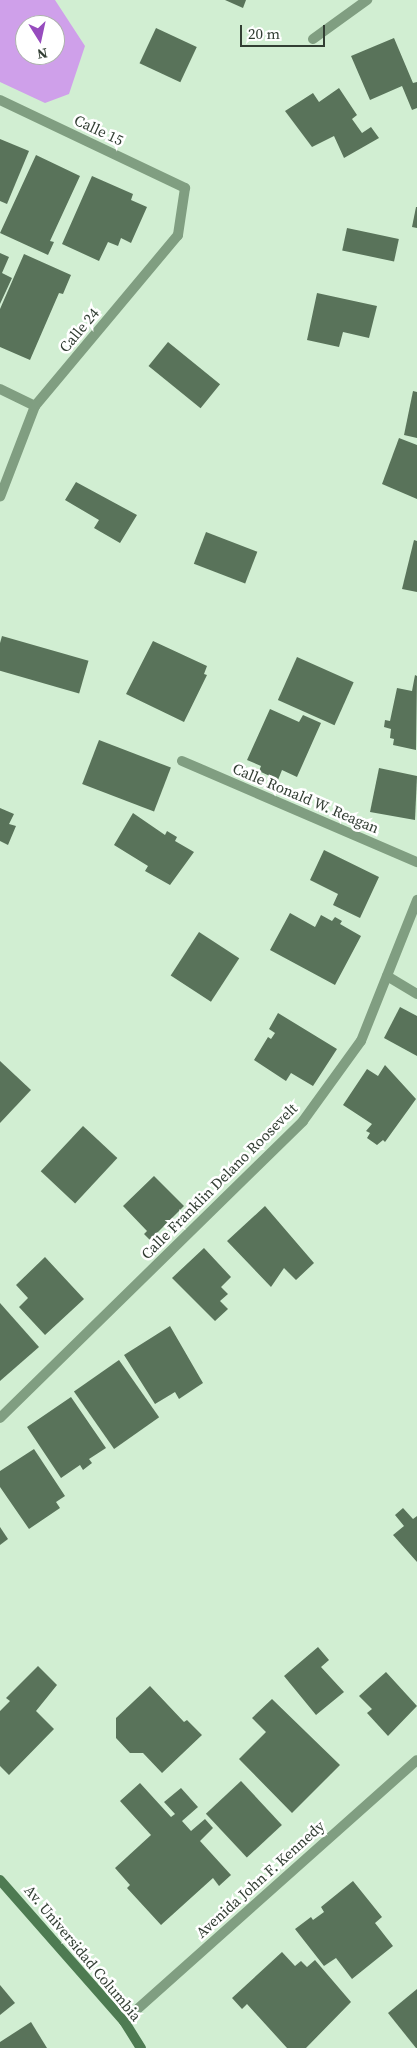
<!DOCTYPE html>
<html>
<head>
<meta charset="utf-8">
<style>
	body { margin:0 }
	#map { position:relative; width:417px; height:2048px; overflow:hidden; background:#d1eed2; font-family:"Source Serif 4",serif }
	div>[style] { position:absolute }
	.green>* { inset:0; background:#cfa0ea }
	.building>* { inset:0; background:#59735a; transform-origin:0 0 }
	.street>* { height:10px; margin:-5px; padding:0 5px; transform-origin:5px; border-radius:5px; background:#809e81 }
	.secondary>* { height:10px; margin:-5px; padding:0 5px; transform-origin:5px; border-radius:5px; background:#4e7b52 }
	span { translate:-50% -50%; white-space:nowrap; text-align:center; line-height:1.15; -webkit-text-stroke:5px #fff; paint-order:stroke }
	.street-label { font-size:15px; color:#323e33 }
	.north { position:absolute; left:15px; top:15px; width:50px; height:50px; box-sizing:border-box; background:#fff; border:1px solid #adb2ad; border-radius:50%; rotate:170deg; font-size:14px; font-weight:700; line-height:20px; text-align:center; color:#323e33 }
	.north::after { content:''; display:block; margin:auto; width:18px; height:22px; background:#974cbe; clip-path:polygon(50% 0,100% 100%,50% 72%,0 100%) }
	.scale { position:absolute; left:240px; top:25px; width:85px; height:22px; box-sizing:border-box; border:2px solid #323e33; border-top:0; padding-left:6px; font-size:15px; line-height:18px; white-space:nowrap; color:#323e33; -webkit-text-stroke:4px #fff; paint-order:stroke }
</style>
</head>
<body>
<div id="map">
	<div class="green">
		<i style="clip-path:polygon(evenodd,0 0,55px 0,85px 46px,69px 94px,45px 103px,0 82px,0 0,25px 25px,55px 25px,55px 55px,25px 55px,25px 25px)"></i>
	</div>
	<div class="building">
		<i style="clip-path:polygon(225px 0,246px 0,243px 8px)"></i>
		<i style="left:156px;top:28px;width:45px;height:39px;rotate:25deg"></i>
		<i style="clip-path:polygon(394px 38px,413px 83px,417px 82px,417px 108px,412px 110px,402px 86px,370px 100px,351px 56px)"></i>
		<i style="clip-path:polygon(339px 88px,357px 115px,352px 119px,362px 133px,371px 127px,379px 138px,344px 158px,334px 136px,312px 147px,285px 111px,313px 93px,319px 102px)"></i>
		<i style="clip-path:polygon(0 139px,29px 151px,7px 204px,0 201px)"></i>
		<i style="clip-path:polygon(36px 155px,80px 176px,50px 241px,54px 242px,48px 255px,0 233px)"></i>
		<i style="clip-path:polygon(92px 176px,133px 194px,131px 200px,147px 207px,131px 243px,121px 238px,118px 246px,108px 242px,99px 261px,62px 244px)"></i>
		<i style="clip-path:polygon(416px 207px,417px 207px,417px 228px,412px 227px)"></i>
		<i style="left:347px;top:228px;width:53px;height:23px;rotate:12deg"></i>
		<i style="clip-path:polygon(0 253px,9px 257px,2px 273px,12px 278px,0 304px)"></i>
		<i style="clip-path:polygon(24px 254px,71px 275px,63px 294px,59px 293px,30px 360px,0 347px,0 309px)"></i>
		<i style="clip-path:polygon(317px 293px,377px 306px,369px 338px,343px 332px,339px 347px,307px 340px)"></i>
		<i style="left:168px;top:342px;width:67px;height:31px;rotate:39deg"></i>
		<i style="clip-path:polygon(413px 391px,417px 392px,417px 438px,404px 435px)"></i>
		<i style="clip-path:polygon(399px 438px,417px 445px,417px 499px,382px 484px)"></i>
		<i style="clip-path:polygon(76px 482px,137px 515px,120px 543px,94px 528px,99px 520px,65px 500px)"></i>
		<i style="left:206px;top:532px;width:55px;height:34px;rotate:21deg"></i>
		<i style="clip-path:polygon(414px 540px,417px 541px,417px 592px,402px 589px)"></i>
		<i style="left:2px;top:636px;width:90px;height:34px;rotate:16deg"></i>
		<i style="clip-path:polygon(153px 641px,207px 666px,204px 674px,207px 675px,184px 722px,126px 694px)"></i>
		<i style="left:297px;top:657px;width:62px;height:47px;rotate:24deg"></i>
		<i style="clip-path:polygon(415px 675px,417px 676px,416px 750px,393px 745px,394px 739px,390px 738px,391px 729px,384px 727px,385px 720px,390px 721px,397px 688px,412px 691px)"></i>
		<i style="clip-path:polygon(270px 709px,299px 722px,303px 715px,321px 723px,297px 777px,282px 770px,278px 780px,259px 771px,261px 766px,247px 760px)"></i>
		<i style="left:99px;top:740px;width:77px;height:47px;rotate:21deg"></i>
		<i style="clip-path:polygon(379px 768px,417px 776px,415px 820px,370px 812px)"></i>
		<i style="clip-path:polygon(0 808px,14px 814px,9px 824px,16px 826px,8px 845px,0 841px)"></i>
		<i style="clip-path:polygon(133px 813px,165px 835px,167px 831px,177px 837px,175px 841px,194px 852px,170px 885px,145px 871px,148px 866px,114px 845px)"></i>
		<i style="clip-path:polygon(324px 850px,379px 877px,360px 918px,333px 905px,338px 894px,310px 880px)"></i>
		<i style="clip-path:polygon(290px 913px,315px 927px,321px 915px,332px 921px,335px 917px,342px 921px,340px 924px,361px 936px,335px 985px,270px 950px)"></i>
		<i style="left:199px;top:932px;width:48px;height:52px;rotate:33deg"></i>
		<i style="clip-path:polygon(400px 1007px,417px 1016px,417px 1056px,384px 1038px)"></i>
		<i style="clip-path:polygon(278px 1013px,337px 1049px,313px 1086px,291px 1073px,286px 1081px,254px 1060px,268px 1037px,271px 1039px,275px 1033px,269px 1029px)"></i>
		<i style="clip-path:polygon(0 1061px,31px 1090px,0 1123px)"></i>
		<i style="clip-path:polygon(385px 1065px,416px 1099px,385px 1142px,383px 1140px,377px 1145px,367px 1138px,370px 1133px,366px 1131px,372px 1124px,343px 1105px,367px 1069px,378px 1076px)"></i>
		<i style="left:83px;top:1126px;width:47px;height:62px;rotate:43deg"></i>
		<i style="clip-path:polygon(154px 1176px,184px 1206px,150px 1240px,144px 1234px,147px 1231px,123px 1206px)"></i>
		<i style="clip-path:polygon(265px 1206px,314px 1263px,296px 1280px,284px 1268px,271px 1287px,227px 1241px)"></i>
		<i style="clip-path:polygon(204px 1248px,231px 1277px,221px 1287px,228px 1294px,220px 1301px,228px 1309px,215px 1321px,172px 1278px)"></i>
		<i style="clip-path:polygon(45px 1257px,84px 1299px,45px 1335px,19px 1307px,28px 1298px,16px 1285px)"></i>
		<i style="clip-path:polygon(0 1303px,39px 1347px,0 1381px)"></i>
		<i style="clip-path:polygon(170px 1326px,203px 1383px,179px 1399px,175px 1392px,155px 1404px,124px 1355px)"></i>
		<i style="left:119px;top:1360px;width:70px;height:55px;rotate:55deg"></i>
		<i style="clip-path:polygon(71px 1397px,106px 1448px,89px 1459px,92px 1463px,83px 1470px,80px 1465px,61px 1478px,27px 1427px)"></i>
		<i style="clip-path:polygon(34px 1449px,65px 1496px,56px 1502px,60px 1508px,29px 1529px,0 1487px,0 1471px)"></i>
		<i style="clip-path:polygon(403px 1508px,413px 1519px,417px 1516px,417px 1562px,393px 1535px,404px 1526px,395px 1515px)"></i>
		<i style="clip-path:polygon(0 1527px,8px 1539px,0 1545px)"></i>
		<i style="clip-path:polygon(318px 1647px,329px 1660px,321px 1667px,344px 1692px,316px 1715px,284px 1676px)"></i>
		<i style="clip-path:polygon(38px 1666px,57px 1685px,36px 1711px,54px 1729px,9px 1775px,0 1766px,0 1711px,10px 1701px,6px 1698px)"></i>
		<i style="clip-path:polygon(386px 1672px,417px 1706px,388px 1736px,367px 1713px,372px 1709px,359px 1696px)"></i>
		<i style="clip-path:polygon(150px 1686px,184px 1722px,187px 1720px,202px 1735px,162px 1773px,143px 1753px,130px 1753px,116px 1738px,116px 1718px)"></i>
		<i style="clip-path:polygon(272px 1699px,340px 1765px,292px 1813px,239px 1759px,266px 1732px,252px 1718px)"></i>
		<i style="left:241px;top:1781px;width:60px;height:48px;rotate:47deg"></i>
		<i style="clip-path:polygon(140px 1783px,171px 1817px,175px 1814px,164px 1802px,181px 1788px,198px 1807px,182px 1821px,191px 1831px,205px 1819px,213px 1828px,200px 1841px,231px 1875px,219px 1886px,213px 1878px,161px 1925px,127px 1888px,130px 1885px,115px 1868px,151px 1835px,120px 1801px)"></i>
		<i style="clip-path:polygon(353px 1881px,382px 1917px,375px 1923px,393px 1946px,352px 1979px,336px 1958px,324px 1966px,295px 1929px,311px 1917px,313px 1920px,324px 1912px,321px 1907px)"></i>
		<i style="clip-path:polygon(282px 1952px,295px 1966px,301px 1961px,307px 1967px,315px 1960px,351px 2002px,306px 2048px,287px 2048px,247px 2004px,242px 2009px,232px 1998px)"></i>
		<i style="clip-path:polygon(0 1985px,15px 2003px,0 2015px)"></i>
		<i style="clip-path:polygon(417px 1989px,417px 2048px,416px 2048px,388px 2013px)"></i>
		<i style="clip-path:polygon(31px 2022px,47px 2048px,0 2048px,0 2042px)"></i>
	</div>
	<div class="street">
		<i style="left:313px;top:39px;width:67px;rotate:-35.8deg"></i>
		<i style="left:0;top:100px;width:205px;rotate:25.4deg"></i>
		<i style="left:185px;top:188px;width:48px;rotate:98.5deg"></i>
		<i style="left:178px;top:235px;width:223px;rotate:129.9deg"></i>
		<i style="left:35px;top:406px;width:97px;rotate:111deg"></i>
		<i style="left:0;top:389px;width:39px;rotate:26deg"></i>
		<i style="left:182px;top:761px;width:256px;rotate:23.3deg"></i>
		<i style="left:387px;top:976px;width:35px;rotate:31deg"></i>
		<i style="left:0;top:1418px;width:424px;rotate:-44.4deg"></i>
		<i style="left:303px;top:1121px;width:99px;rotate:-54.1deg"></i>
		<i style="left:361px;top:1041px;width:152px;rotate:-68.3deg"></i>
		<i style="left:124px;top:2021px;width:392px;rotate:-41.7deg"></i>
	</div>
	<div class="secondary">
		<i style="left:0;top:1880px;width:188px;rotate:48.7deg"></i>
		<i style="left:124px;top:2021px;width:32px;rotate:58deg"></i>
	</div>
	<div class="street-label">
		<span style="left:99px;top:130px;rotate:25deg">Calle 15</span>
		<span style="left:79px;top:330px;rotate:-50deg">Calle 24</span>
		<span style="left:306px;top:798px;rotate:23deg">Calle Ronald W. Reagan</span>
		<span style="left:219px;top:1181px;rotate:-45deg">Calle Franklin Delano Roosevelt</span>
		<span style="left:260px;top:1879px;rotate:-42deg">Avenida John F. Kennedy</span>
		<span style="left:83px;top:1953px;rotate:50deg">Av. Universidad Columbia</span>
	</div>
	<div class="north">N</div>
	<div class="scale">20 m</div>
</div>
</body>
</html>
